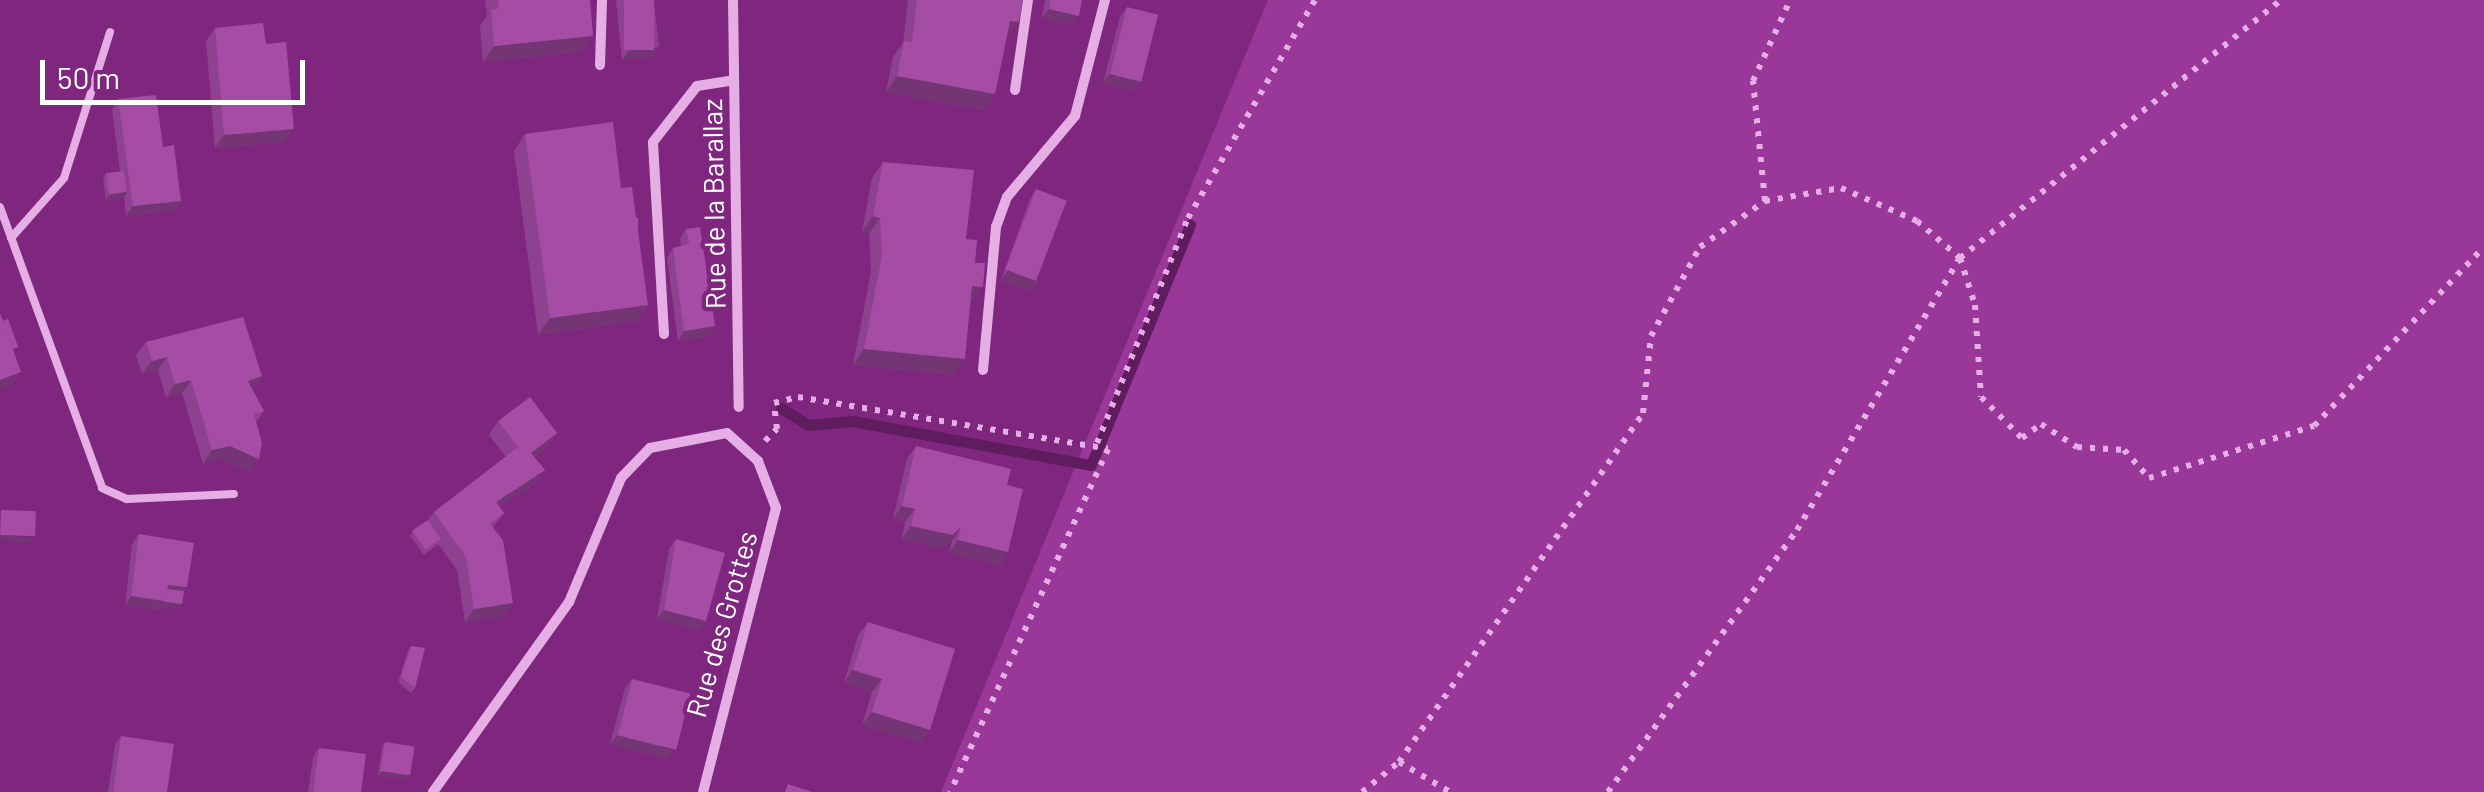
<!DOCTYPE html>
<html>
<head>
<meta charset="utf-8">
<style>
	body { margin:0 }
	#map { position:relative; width:2484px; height:792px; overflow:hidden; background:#7f277e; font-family:Barlow,sans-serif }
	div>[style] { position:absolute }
	.green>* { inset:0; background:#9a389a }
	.stream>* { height:11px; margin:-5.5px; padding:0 5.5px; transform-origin:5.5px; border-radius:5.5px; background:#5f1c5e }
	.path>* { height:6px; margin-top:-3px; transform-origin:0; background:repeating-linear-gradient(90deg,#e5aee5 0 5px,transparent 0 13px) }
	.service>* { height:8px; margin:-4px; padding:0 4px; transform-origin:4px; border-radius:4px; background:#e5aee5 }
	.minor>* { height:10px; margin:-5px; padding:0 5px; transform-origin:5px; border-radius:5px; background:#e5aee5 }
	.wall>* { inset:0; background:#8e418e }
	.shaded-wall>* { inset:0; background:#743574 }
	.building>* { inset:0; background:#a54ca5; transform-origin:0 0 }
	span { translate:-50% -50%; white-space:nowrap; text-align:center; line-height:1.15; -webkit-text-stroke:9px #7f277e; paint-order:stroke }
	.street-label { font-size:28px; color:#fff }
	.scale { position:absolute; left:40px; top:60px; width:265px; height:45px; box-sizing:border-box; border:5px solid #fff; border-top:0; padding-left:12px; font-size:30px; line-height:35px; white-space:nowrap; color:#fff; -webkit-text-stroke:8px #7f277e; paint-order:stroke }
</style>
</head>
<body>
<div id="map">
	<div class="green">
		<i style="clip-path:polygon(1268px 0,2484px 0,2484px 792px,941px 792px)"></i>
	</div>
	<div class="stream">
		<i style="left:781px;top:408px;width:32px;rotate:32deg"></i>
		<i style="left:808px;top:425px;width:45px;rotate:-5.1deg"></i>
		<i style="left:853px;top:421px;width:242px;rotate:10.5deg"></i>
		<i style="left:1091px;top:465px;width:260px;rotate:-67.6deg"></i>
	</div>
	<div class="path">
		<i style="left:1765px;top:201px;width:121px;rotate:-95.7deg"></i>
		<i style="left:1753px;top:81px;width:89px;rotate:-65.4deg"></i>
		<i style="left:1960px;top:258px;width:49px;rotate:72.3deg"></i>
		<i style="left:1975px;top:305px;width:92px;rotate:86.3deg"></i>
		<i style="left:1981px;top:397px;width:58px;rotate:45deg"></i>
		<i style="left:2022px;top:438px;width:24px;rotate:-36deg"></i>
		<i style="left:2041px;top:424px;width:43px;rotate:32.6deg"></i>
		<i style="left:2077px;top:447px;width:47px;rotate:3.7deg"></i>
		<i style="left:2124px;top:450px;width:38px;rotate:48deg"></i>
		<i style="left:2149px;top:478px;width:173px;rotate:-17.5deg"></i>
		<i style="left:2314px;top:426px;width:247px;rotate:-46.5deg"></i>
		<i style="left:765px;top:441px;width:17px;rotate:-45deg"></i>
		<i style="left:777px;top:429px;width:26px;rotate:-97deg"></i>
		<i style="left:774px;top:403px;width:25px;rotate:-14deg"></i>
		<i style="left:798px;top:397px;width:314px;rotate:9.5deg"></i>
		<i style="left:1108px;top:449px;width:378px;rotate:114.7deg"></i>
		<i style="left:1097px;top:443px;width:243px;rotate:-68deg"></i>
		<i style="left:1188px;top:218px;width:252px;rotate:-59.8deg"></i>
		<i style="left:1399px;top:762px;width:59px;rotate:30.5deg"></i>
		<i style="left:1362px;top:792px;width:48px;rotate:-39deg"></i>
		<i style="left:1399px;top:762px;width:426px;rotate:-55deg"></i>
		<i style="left:1643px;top:413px;width:77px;rotate:-84.1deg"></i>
		<i style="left:1651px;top:336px;width:102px;rotate:-61.2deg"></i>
		<i style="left:1700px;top:247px;width:80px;rotate:-35.3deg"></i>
		<i style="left:1765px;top:201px;width:77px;rotate:-9.7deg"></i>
		<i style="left:1841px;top:188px;width:83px;rotate:23.5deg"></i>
		<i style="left:1917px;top:221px;width:57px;rotate:40.7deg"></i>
		<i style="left:1960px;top:258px;width:412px;rotate:-38.8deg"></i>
		<i style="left:1608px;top:792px;width:323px;rotate:-54.2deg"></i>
		<i style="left:1797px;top:530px;width:316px;rotate:-59.1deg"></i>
	</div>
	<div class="service">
		<i style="left:0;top:207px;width:299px;rotate:70deg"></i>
		<i style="left:102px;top:488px;width:27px;rotate:24deg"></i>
		<i style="left:127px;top:499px;width:107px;rotate:-2.7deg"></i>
		<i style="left:11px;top:238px;width:80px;rotate:-48.5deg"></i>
		<i style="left:64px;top:178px;width:153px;rotate:-72.5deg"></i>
	</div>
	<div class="minor">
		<i style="left:733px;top:0;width:407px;rotate:89.2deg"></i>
		<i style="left:600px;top:65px;width:65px;rotate:-88.2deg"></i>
		<i style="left:1015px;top:90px;width:91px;rotate:-81.8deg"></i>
		<i style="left:664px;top:334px;width:192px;rotate:-93.3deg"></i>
		<i style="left:653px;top:142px;width:71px;rotate:-51.8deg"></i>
		<i style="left:697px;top:86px;width:37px;rotate:-9deg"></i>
		<i style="left:983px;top:370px;width:144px;rotate:-84.8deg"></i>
		<i style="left:996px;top:227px;width:32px;rotate:-70deg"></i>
		<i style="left:1007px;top:197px;width:106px;rotate:-50deg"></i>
		<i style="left:1075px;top:116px;width:120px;rotate:-75.5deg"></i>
		<i style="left:433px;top:792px;width:234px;rotate:-54.4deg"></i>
		<i style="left:569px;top:602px;width:134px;rotate:-67.2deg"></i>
		<i style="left:621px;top:478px;width:42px;rotate:-46deg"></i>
		<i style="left:650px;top:448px;width:78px;rotate:-11deg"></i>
		<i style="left:727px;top:433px;width:42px;rotate:42.1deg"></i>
		<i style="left:758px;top:461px;width:50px;rotate:69deg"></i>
		<i style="left:776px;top:508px;width:293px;rotate:104.4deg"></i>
	</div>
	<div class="wall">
		<i style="clip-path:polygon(485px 0,590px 0,582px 52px,483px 62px,480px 26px,487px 16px)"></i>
		<i style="clip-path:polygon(616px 0,654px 0,659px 47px,652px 56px,622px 60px)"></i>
		<i style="clip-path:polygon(908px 0,1023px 0,1008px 38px,1006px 38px,984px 110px,886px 92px,893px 57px,903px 43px)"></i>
		<i style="clip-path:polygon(1045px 0,1082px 0,1073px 25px,1042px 18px)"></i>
		<i style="clip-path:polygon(1127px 7px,1134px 91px,1103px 83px,1120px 17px)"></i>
		<i style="clip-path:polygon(215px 28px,266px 44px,284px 142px,215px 148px,206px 41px)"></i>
		<i style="clip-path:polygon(118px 99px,163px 147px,175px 210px,126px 216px,124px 197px,106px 200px,103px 178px,106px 173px,120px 172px,112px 109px)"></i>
		<i style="clip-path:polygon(525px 134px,621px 188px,648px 305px,637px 321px,538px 335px,514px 151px)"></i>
		<i style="clip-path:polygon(883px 162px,966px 239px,975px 263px,983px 287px,970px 303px,953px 375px,853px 365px,871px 272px,869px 234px,862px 232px,872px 178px)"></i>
		<i style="clip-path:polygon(1036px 189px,1032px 291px,1001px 280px,1030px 199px)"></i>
		<i style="clip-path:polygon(686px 229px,708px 336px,678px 341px,667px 258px,673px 248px,681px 246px,680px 238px)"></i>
		<i style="clip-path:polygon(146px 342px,252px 390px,264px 411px,256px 422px,259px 459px,250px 472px,221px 459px,203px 464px,182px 393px,166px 398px,158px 370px,142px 374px,136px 355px)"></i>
		<i style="clip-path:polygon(498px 421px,557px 433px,548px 446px,534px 457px,545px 470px,536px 483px,499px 507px,504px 513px,493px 527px,504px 616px,465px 622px,457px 570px,438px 544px,424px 555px,410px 536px,413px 531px,428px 520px,434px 512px,506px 457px,489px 435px)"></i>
		<i style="clip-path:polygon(916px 446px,1007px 485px,1008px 552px,999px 565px,949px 553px,952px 541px,943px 548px,902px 539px,905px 522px,893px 519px,907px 459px)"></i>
		<i style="clip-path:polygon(139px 534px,187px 587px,184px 591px,182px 604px,178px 609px,161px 607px,158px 610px,125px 605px,132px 544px)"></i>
		<i style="clip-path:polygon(676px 539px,700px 631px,657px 619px,669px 549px)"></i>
		<i style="clip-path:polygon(868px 622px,921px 743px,862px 725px,872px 692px,844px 683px,858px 635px)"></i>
		<i style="clip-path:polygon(411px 646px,415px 688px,411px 693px,398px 682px,408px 651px)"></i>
		<i style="clip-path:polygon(632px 679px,667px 759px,610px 744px,625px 688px)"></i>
		<i style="clip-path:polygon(121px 736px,167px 792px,108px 792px,115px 745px)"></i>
		<i style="clip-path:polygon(385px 742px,407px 780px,378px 776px,382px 747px)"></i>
		<i style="clip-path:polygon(319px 748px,361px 792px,308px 792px,313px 757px)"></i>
	</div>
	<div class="shaded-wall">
		<i style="clip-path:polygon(1049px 9px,1079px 16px,1073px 25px,1042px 18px)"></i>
		<i style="clip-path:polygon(1010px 21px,1019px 22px,1008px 38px,998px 37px)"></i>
		<i style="clip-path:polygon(593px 36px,582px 52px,483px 62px,494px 46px)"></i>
		<i style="clip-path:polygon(659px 47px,652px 56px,622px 60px,629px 50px)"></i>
		<i style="clip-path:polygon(1110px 74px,1140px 82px,1134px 91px,1103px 83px)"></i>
		<i style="clip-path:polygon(897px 76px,995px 94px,984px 110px,886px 92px)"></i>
		<i style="clip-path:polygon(294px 129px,284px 142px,215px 148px,224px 135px)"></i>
		<i style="clip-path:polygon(127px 192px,124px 197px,106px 200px,109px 195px)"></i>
		<i style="clip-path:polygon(181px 201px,175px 210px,126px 216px,133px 206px)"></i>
		<i style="clip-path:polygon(873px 216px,880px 218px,869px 234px,862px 232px)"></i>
		<i style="clip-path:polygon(1008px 270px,1038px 282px,1032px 291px,1001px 280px)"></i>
		<i style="clip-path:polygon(972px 286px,983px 287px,971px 303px,961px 302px)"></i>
		<i style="clip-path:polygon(648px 305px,637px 321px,538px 335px,550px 318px)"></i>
		<i style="clip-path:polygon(715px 326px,708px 336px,678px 341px,684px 331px)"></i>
		<i style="clip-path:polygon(864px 349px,965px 359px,953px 375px,853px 365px)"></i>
		<i style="clip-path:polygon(167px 357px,158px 370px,142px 374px,152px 361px)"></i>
		<i style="clip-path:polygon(21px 372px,12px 385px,0 389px,0 380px)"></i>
		<i style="clip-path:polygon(262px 376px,253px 389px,248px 381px)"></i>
		<i style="clip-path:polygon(191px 380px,182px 393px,166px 398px,175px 384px)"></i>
		<i style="clip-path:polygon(557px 433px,548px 446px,522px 466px,531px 453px)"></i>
		<i style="clip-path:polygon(230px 446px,259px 459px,250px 472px,221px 459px,203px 464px,212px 450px)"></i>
		<i style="clip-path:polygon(545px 470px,536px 483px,487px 515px,496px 502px)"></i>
		<i style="clip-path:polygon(902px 506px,915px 509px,905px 522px,893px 519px)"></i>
		<i style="clip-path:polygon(911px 526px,961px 527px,952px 541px,943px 548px,902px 539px)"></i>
		<i style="clip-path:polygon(0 535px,33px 538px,29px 543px,0 540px)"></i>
		<i style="clip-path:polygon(958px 540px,1008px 552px,999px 565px,949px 553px)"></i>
		<i style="clip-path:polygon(168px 585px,187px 587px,181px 596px,164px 594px)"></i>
		<i style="clip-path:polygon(131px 596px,182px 604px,178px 609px,161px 607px,158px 610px,125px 605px)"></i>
		<i style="clip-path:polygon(513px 603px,504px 616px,465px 622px,474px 609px)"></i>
		<i style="clip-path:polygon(664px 610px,706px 621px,700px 631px,657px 619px)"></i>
		<i style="clip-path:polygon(853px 670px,882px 679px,872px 692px,844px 683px)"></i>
		<i style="clip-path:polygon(872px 712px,930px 730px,921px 743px,862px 725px)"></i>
		<i style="clip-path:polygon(617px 735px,674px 750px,667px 759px,610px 744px)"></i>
		<i style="clip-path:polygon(382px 771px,411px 776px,407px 780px,378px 776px)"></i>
	</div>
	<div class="building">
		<i style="clip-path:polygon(498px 0,590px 0,593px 36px,494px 46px,491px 10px,499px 8px)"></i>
		<i style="left:624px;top:0;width:30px;height:50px"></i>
		<i style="clip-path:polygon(917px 0,1023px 0,1019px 22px,1010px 21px,995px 94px,897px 76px,904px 41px,912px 42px)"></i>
		<i style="clip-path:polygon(1050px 0,1082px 0,1079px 16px,1049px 9px)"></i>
		<i style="left:1127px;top:7px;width:32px;height:69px;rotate:14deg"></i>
		<i style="clip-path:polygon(263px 23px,266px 44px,286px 42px,294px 129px,224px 135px,215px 28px)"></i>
		<i style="clip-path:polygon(156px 95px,163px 147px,174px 145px,181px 201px,133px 206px,118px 99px)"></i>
		<i style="clip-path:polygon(613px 122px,621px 188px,632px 187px,648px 305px,550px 318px,525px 134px)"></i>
		<i style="clip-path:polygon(883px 162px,974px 170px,966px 239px,977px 240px,975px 263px,985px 263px,983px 287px,972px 286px,965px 359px,864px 349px,882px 256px,880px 218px,873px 216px)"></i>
		<i style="left:124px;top:171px;width:21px;height:18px;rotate:82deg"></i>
		<i style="left:1036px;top:189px;width:33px;height:86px;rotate:21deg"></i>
		<i style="left:636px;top:218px;width:2px;height:26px"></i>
		<i style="clip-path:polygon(700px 227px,715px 326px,684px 331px,673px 248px,689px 244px,686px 229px)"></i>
		<i style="clip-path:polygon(0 313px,21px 372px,0 380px)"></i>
		<i style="clip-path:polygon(243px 317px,262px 376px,248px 381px,264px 411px,254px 414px,262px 443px,259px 459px,230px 446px,212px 450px,191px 380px,175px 384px,167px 357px,152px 361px,146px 342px)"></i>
		<i style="left:8px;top:319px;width:30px;height:6px;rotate:70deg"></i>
		<i style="clip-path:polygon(530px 397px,557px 433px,531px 453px,545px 470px,496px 502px,504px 513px,490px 524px,503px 540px,513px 603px,474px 609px,466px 557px,434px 512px,518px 447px,498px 421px)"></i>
		<i style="clip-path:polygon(916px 446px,1011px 469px,1007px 485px,1023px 489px,1008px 552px,958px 540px,961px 527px,952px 535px,911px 526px,915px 509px,902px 506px)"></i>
		<i style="left:1px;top:510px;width:35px;height:25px;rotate:2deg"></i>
		<i style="left:428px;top:520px;width:23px;height:19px;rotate:56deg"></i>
		<i style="clip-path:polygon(139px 534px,194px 543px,187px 587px,168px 585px,165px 601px,131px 596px)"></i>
		<i style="clip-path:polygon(676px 539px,725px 553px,706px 621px,664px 610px)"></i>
		<i style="left:167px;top:589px;width:17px;height:13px;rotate:7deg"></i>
		<i style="clip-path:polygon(868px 622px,955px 649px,930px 730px,872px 712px,882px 679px,853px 670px)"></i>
		<i style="clip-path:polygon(411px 646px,425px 648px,415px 688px,401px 677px)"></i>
		<i style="left:632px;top:679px;width:60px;height:58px;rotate:14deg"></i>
		<i style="clip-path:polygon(121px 736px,174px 744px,167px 792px,113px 792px)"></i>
		<i style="left:385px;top:742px;width:30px;height:29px;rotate:9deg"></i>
		<i style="clip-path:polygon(319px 748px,366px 754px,361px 792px,313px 792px)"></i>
		<i style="clip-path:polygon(788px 784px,812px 792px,785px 792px)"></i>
	</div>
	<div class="street-label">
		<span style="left:713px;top:204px;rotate:-91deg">Rue de la Barallaz</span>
		<span style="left:721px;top:624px;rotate:-74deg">Rue des Grottes</span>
	</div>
	<div class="scale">50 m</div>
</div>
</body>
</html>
